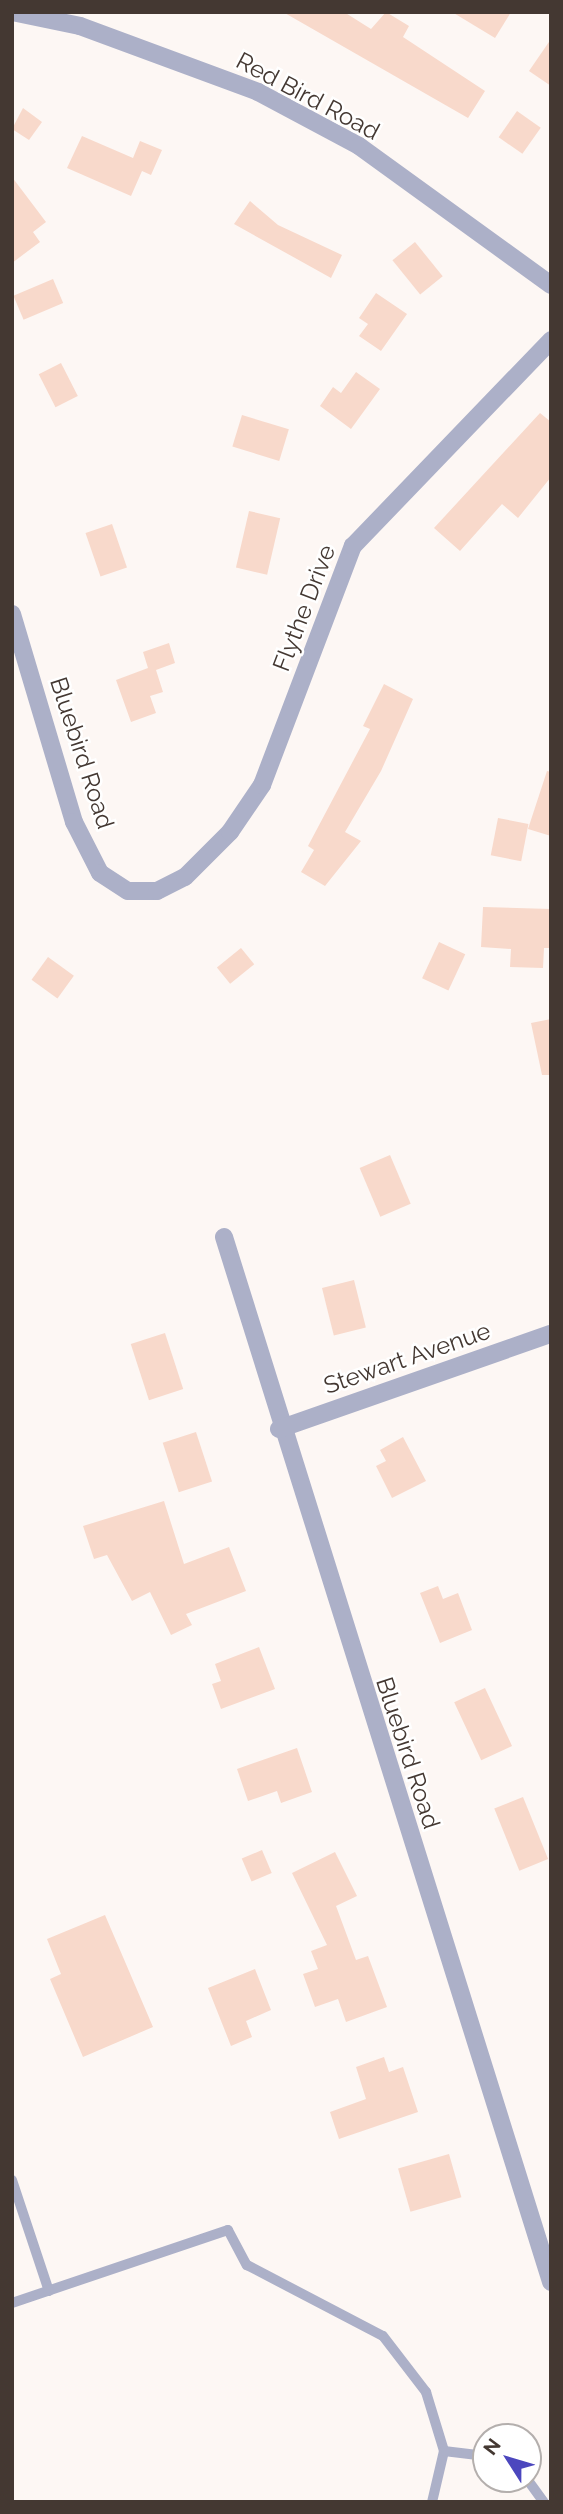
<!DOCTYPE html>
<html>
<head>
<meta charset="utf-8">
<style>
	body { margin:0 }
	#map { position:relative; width:563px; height:2514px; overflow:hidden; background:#fdf7f4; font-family:Raleway,sans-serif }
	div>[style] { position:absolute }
	.building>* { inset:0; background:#f8d9cb; transform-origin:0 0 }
	.service>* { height:10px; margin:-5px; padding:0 5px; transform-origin:5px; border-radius:5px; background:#acb0c8 }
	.minor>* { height:18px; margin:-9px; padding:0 9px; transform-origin:9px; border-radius:9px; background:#acb0c8 }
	span { translate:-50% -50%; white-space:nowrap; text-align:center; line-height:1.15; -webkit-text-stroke:5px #fff; paint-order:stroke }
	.street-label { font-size:24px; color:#443832 }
	.frame { position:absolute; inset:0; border:14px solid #443832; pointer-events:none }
	.north { position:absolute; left:472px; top:2423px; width:70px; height:70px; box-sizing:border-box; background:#fff; border:2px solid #b4afad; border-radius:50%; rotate:307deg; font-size:19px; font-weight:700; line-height:28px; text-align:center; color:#443832 }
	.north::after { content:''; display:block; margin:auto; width:24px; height:32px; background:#4c47be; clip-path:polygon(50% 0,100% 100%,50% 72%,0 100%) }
</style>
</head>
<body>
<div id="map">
	<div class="building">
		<i style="clip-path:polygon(283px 12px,344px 12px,371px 29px,386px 12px,409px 26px,403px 37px,485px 91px,468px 118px)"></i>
		<i style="clip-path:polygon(452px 12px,511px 12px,495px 38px)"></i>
		<i style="clip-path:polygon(551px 39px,551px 86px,529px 71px)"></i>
		<i style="clip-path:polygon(23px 108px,42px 122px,29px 140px,12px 129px)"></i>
		<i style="left:517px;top:111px;width:29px;height:32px;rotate:35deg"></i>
		<i style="clip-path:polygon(82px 136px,133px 158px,140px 141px,162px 150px,151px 175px,142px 171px,131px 196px,67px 168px)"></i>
		<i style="clip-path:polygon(12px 177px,46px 222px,33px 232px,40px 242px,12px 263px)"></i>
		<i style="clip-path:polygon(250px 201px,278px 225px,342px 255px,331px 278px,234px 224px)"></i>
		<i style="left:415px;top:242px;width:44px;height:29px;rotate:51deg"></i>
		<i style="left:53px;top:279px;width:26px;height:43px;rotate:67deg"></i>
		<i style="clip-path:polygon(376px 293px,407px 314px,381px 351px,359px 336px,368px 324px,359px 318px)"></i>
		<i style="left:61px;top:363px;width:37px;height:25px;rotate:63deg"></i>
		<i style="clip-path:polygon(356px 372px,380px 389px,351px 429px,320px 406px,333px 387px,341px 393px)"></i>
		<i style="clip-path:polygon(540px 413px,551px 422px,551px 477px,518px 518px,502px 504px,460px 551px,434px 528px)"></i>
		<i style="left:242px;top:415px;width:49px;height:33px;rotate:17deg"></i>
		<i style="left:249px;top:511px;width:32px;height:58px;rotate:13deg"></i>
		<i style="left:112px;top:524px;width:46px;height:28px;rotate:71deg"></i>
		<i style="clip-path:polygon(169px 643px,175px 663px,156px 670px,163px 692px,150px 696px,156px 713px,131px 722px,116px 680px,148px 668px,143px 652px)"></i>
		<i style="clip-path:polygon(384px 684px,413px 699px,381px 771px,345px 832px,361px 841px,325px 886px,301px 872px,314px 850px,308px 846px,370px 729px,363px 726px)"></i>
		<i style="clip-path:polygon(547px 771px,551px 772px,551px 836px,528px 829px)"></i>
		<i style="left:498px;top:818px;width:31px;height:38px;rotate:11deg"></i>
		<i style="clip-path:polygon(483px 907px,551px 909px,551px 948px,544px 948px,543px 968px,510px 967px,511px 949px,481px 947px)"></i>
		<i style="left:439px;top:942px;width:29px;height:40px;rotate:25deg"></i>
		<i style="left:241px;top:948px;width:21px;height:31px;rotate:51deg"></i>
		<i style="left:48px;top:957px;width:32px;height:28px;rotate:36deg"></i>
		<i style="clip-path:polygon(551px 1019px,551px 1075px,542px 1075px,531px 1023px)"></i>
		<i style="left:390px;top:1155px;width:53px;height:33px;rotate:67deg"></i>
		<i style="left:354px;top:1280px;width:49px;height:33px;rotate:76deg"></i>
		<i style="left:165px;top:1333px;width:59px;height:36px;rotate:72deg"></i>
		<i style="left:196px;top:1432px;width:52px;height:35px;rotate:72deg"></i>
		<i style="clip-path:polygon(403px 1437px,426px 1481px,392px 1498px,376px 1466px,386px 1461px,380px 1450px)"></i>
		<i style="clip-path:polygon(164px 1501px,184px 1564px,229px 1547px,246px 1591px,186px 1614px,192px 1625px,171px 1635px,150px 1592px,132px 1601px,107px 1555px,94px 1559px,83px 1526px)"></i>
		<i style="clip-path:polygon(438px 1586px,443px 1599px,458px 1593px,472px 1630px,440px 1643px,420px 1593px)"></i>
		<i style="clip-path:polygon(259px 1647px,275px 1689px,221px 1709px,212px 1684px,221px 1681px,215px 1664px)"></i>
		<i style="left:485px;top:1688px;width:64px;height:34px;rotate:65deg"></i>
		<i style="clip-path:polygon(297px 1748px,312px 1792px,281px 1803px,277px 1791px,248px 1801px,237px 1769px)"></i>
		<i style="left:523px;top:1797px;width:67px;height:31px;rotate:68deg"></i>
		<i style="left:262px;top:1850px;width:25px;height:22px;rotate:67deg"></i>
		<i style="clip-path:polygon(335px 1852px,357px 1896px,336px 1906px,356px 1960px,368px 1956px,387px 2007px,346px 2022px,338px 1999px,315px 2007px,303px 1974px,318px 1969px,311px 1951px,327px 1945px,292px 1873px)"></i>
		<i style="clip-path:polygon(105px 1915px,153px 2027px,83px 2057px,50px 1979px,61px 1974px,47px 1939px)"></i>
		<i style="clip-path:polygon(255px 1969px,271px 2010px,246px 2021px,252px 2037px,231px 2046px,208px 1988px)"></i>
		<i style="clip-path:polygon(384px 2057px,389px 2072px,403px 2067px,418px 2112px,339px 2139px,330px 2112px,366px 2099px,356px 2067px)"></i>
		<i style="left:449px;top:2154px;width:45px;height:53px;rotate:74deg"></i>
	</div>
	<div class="service">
		<i style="left:12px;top:2180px;width:117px;rotate:71.6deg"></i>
		<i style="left:12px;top:2303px;width:228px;rotate:-18.7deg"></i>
		<i style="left:228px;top:2230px;width:40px;rotate:62deg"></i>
		<i style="left:247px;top:2265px;width:153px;rotate:27.6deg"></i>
		<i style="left:383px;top:2336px;width:71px;rotate:52.5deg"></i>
		<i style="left:426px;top:2392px;width:62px;rotate:73deg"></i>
		<i style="left:444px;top:2451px;width:52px;rotate:103.2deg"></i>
		<i style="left:444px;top:2451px;width:42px;rotate:6.8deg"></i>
		<i style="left:527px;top:2479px;width:29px;rotate:54deg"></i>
	</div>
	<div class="minor">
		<i style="left:12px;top:12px;width:69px;rotate:11.6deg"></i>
		<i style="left:80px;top:26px;width:190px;rotate:20.3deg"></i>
		<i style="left:258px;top:92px;width:115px;rotate:28.1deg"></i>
		<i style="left:359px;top:146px;width:237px;rotate:35.9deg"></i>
		<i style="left:12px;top:614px;width:217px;rotate:73.4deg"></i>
		<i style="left:74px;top:822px;width:57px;rotate:63deg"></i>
		<i style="left:100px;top:873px;width:33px;rotate:33deg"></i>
		<i style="left:128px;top:891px;width:29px"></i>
		<i style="left:157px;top:891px;width:31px;rotate:-27deg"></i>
		<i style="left:185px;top:877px;width:64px;rotate:-45deg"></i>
		<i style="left:230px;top:832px;width:57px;rotate:-55.8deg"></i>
		<i style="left:262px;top:785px;width:256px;rotate:-69.2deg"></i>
		<i style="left:353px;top:546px;width:286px;rotate:-46.1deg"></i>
		<i style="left:224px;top:1237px;width:1095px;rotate:72.62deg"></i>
		<i style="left:279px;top:1429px;width:288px;rotate:-19.3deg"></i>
	</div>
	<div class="street-label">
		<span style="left:308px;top:96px;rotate:28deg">Red Bird Road</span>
		<span style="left:304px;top:608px;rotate:-69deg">Flythe Drive</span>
		<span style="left:82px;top:753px;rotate:72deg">Bluebird Road</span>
		<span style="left:407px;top:1358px;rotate:-19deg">Stewart Avenue</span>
		<span style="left:408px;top:1753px;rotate:72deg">Bluebird Road</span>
	</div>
	<div class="frame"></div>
	<div class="north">N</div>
</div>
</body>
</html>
